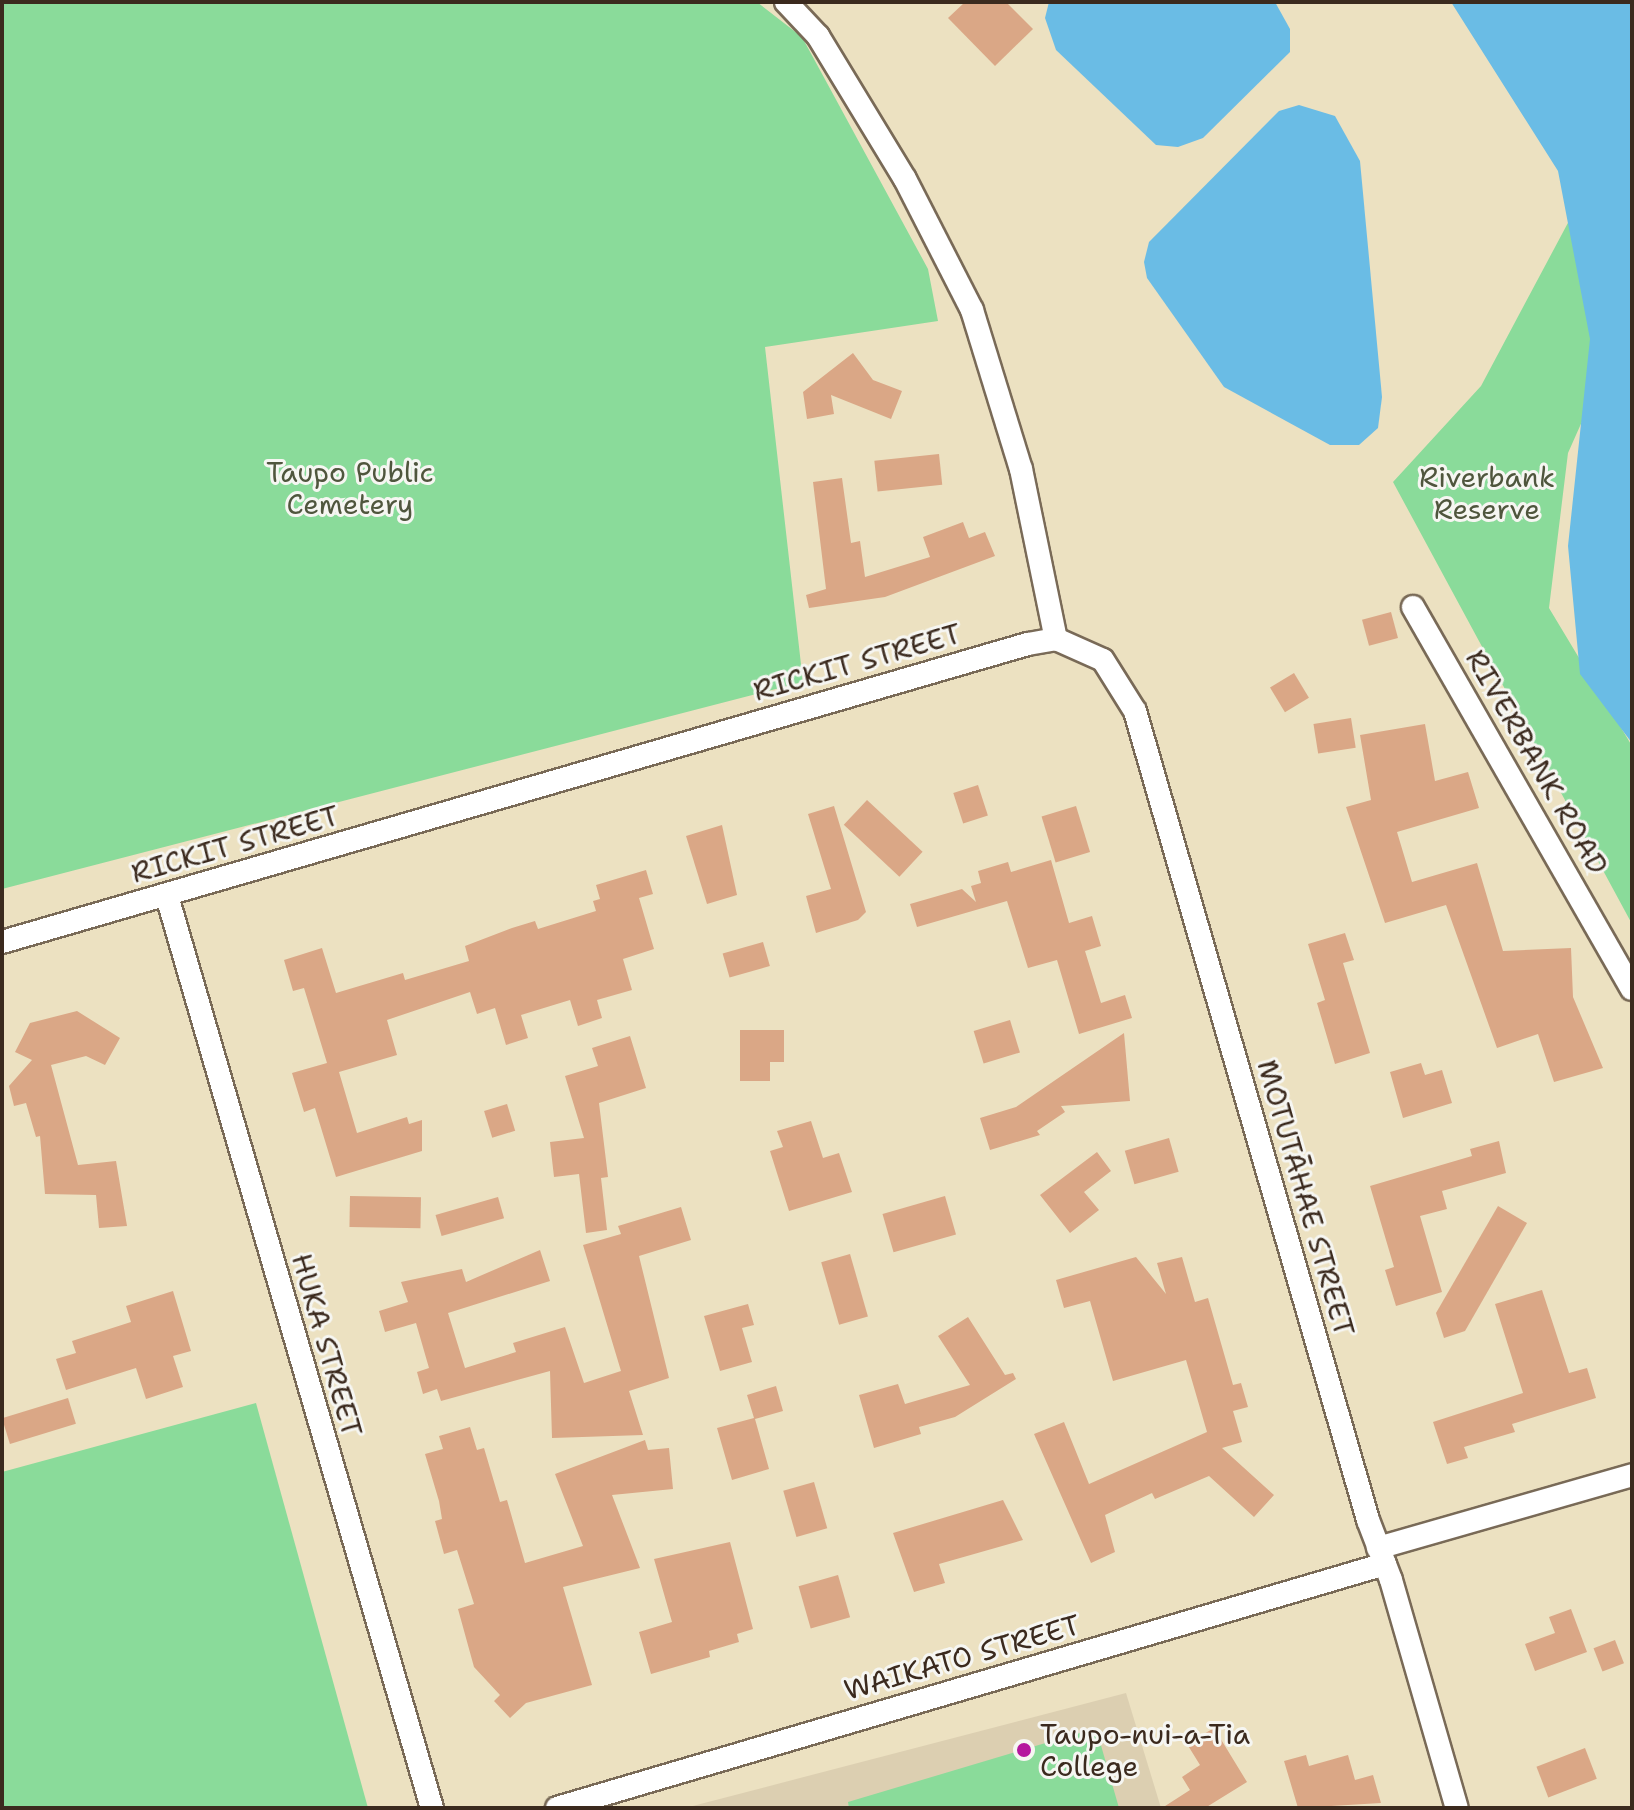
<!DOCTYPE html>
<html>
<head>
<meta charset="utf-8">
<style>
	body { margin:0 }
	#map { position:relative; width:1634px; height:1810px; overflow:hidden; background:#ece1c1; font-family:"Shantell Sans",sans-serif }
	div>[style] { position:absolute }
	.built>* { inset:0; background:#dccfb1 }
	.green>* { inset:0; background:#8adb9a }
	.water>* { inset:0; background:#6abce5 }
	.building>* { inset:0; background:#daa786; transform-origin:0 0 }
	.roads { filter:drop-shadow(2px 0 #796a57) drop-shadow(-2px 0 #796a57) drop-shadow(0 2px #796a57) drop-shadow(0 -2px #796a57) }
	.street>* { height:22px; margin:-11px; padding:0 11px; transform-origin:11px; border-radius:11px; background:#fff }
	.dots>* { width:22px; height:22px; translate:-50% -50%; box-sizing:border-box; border:4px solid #f6f6f2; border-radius:50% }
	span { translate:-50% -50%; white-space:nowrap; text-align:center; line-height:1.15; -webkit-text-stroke:6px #f6f6f2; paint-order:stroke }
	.park-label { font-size:28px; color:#4f563d }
	.street-label { font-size:28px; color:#3b2a1e }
	.poi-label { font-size:28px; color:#3b2a1e }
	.left { translate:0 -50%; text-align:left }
	.frame { position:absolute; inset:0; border:4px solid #3b2a1e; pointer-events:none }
</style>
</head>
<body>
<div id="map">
	<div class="built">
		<i style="clip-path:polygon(1126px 1693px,1161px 1808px,685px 1808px)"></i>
	</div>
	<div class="green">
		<i style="clip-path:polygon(2px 2px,757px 2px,802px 37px,928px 269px,938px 321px,765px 347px,803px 682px,2px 889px)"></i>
		<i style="clip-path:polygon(1570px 219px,1600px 381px,1568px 453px,1549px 608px,1632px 746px,1632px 924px,1393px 482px,1481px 386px)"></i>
		<i style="clip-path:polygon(256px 1403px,368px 1808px,2px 1808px,2px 1472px)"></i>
		<i style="clip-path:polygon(1096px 1728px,1119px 1808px,849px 1808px,848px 1802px)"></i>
	</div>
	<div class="water">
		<i style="clip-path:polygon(1049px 2px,1275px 2px,1290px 29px,1290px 52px,1203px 138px,1178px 147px,1156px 145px,1056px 50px,1045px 18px)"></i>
		<i style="clip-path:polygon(1451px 2px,1632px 2px,1632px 743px,1580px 674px,1568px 546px,1590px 339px,1558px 171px)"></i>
		<i style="clip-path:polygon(1299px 105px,1335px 116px,1360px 161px,1382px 397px,1378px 428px,1359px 445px,1330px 445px,1224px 387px,1147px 278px,1144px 262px,1149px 242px,1279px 111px)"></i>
	</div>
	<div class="building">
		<i style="clip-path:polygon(965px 2px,1006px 2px,1033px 29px,995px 66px,948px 18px)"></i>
		<i style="clip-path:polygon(853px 353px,873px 380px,902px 391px,891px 419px,831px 395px,834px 414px,807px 419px,803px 392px)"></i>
		<i style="left:939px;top:454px;width:31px;height:65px;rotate:84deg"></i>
		<i style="clip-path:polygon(842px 478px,851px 543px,860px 541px,865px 577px,930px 557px,923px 537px,963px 522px,969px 538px,985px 532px,995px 556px,885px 597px,809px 608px,806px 595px,826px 589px,813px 482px)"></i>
		<i style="left:1391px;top:612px;width:27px;height:30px;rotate:75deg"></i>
		<i style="left:1294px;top:673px;width:29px;height:28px;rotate:59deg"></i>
		<i style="left:1351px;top:718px;width:30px;height:38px;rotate:81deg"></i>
		<i style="clip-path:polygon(1425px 724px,1435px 781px,1468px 772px,1479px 808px,1397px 832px,1412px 882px,1477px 863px,1503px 951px,1571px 948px,1573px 997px,1603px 1068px,1554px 1082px,1538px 1034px,1497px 1048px,1446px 905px,1385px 923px,1346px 807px,1371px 800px,1360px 735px)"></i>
		<i style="left:978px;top:785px;width:32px;height:26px;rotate:72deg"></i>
		<i style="left:867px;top:800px;width:76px;height:34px;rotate:43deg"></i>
		<i style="clip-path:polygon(834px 806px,866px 912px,858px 920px,816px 933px,806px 896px,831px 889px,808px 814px)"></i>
		<i style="left:1076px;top:806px;width:48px;height:36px;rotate:73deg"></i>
		<i style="clip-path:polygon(722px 825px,737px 895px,707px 904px,686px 836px)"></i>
		<i style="clip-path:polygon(1051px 860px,1069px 923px,1092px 916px,1101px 946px,1085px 951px,1101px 1003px,1125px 995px,1132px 1018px,1079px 1034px,1057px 960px,1028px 968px,1007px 901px,917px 927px,910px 904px,962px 889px,976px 902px,971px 886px,981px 883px,978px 871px,1008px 862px,1011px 872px)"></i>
		<i style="clip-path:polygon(646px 870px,653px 894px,639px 898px,654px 949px,623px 959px,632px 990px,597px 1000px,602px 1018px,578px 1026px,570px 1000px,521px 1015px,528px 1038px,506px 1045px,495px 1008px,477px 1014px,470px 992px,387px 1020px,397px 1055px,339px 1072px,357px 1133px,407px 1117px,409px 1124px,422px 1120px,422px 1151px,336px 1177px,315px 1108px,304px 1112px,292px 1073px,327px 1063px,304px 988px,293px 991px,284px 960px,322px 948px,336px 993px,403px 973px,405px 980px,469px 961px,465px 946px,512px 928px,535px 921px,538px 929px,596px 911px,593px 901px,600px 899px,596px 885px)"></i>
		<i style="clip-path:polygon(1345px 933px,1354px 960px,1343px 963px,1370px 1053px,1335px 1064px,1317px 1003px,1325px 1000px,1308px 944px)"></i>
		<i style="left:763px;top:942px;width:25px;height:42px;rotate:74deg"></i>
		<i style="clip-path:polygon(77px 1011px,120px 1038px,105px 1065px,86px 1056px,51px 1065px,78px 1165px,116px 1161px,127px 1226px,99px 1228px,96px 1195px,45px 1194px,40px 1136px,36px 1137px,26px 1103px,14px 1106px,9px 1086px,32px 1060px,15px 1052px,30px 1023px)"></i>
		<i style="left:1010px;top:1020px;width:34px;height:38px;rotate:73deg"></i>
		<i style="clip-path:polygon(740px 1030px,784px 1030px,784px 1062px,770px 1062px,770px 1081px,740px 1081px)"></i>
		<i style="clip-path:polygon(1124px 1033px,1130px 1101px,1061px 1106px,1065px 1112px,1037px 1131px,1040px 1135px,990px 1150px,980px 1118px,1016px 1107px)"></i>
		<i style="clip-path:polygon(630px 1036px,646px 1088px,599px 1103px,608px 1177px,601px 1178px,607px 1230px,586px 1233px,579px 1174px,554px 1177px,550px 1142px,584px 1138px,565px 1076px,598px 1066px,592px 1048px)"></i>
		<i style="clip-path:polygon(1421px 1063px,1425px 1075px,1442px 1070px,1452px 1103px,1403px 1118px,1390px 1072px)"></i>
		<i style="left:507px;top:1104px;width:28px;height:24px;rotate:73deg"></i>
		<i style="clip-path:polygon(811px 1121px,823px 1158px,839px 1153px,852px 1192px,789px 1211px,770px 1151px,783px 1147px,777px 1131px)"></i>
		<i style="left:1169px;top:1138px;width:35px;height:46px;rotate:74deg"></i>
		<i style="clip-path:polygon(1499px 1141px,1506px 1173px,1442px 1191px,1447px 1209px,1420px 1216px,1442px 1292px,1396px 1306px,1385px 1270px,1394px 1267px,1370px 1186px,1472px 1156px,1470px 1149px)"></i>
		<i style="clip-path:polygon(1097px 1152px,1111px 1171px,1084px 1192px,1099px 1210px,1070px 1233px,1040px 1195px)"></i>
		<i style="left:350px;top:1196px;width:71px;height:31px;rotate:1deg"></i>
		<i style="left:945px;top:1196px;width:40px;height:65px;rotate:74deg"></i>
		<i style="left:498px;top:1197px;width:22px;height:65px;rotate:74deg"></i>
		<i style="clip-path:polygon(1498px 1206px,1527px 1223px,1465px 1331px,1444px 1338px,1436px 1313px)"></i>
		<i style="clip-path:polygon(681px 1207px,691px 1240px,639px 1256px,669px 1378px,629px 1391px,643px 1435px,552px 1438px,550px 1371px,441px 1401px,437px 1389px,423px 1394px,417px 1372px,429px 1368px,416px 1323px,385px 1332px,379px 1311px,408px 1302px,401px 1282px,462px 1269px,466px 1282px,540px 1250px,550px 1281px,448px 1313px,465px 1368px,516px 1352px,513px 1343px,565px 1327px,584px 1383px,621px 1371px,583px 1245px,621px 1234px,618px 1226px)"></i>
		<i style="left:850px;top:1254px;width:65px;height:30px;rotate:74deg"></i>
		<i style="clip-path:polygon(1136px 1257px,1166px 1294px,1157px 1263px,1182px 1257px,1195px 1302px,1208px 1298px,1233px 1385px,1241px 1383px,1248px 1407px,1233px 1411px,1242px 1442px,1222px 1448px,1274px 1495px,1254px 1517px,1209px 1476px,1155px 1499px,1152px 1493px,1105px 1515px,1115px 1552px,1091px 1563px,1034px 1434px,1064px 1422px,1089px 1484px,1207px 1432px,1186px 1360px,1113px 1381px,1090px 1301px,1064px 1308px,1056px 1280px)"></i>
		<i style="clip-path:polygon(1542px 1290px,1569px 1373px,1587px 1368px,1596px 1398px,1512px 1424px,1515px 1432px,1464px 1447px,1468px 1458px,1447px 1464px,1433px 1422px,1523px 1393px,1495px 1304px)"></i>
		<i style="clip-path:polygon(173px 1291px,191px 1351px,173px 1356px,183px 1387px,146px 1399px,136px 1368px,66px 1390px,56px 1359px,76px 1353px,72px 1341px,131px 1322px,126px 1306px)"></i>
		<i style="clip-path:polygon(748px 1304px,754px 1325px,742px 1328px,752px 1362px,720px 1371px,704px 1316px)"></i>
		<i style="clip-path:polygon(968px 1317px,1005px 1375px,1013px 1373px,1016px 1379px,955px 1417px,919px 1427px,921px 1434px,874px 1448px,859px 1395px,898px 1384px,905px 1404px,970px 1385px,938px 1336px)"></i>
		<i style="clip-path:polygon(776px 1386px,783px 1411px,755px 1419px,769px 1469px,732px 1480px,717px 1428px,754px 1418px,747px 1395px)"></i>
		<i style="left:68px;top:1398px;width:27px;height:69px;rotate:73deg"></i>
		<i style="clip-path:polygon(470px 1427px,477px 1450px,484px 1448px,500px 1502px,507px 1500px,525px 1563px,583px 1546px,555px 1474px,645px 1440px,648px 1450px,669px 1448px,673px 1489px,612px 1495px,640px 1568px,563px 1587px,592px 1685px,526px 1703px,510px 1718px,494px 1701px,500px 1695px,474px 1667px,458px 1609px,474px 1604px,457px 1550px,444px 1554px,435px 1521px,442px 1519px,439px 1501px,425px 1454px,443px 1449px,439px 1436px)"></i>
		<i style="left:814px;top:1482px;width:48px;height:32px;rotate:74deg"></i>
		<i style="clip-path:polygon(1003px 1500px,1023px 1540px,939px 1564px,945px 1583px,914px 1592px,893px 1533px)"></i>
		<i style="clip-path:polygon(730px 1542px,753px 1629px,737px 1634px,739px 1642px,709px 1651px,710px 1657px,651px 1674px,639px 1632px,672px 1622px,654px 1559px)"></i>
		<i style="left:838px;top:1575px;width:44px;height:41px;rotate:74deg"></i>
		<i style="clip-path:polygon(1571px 1609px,1587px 1652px,1535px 1671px,1525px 1644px,1555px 1633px,1549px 1617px)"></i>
		<i style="left:1615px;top:1640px;width:25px;height:23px;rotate:69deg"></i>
		<i style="clip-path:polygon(1214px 1728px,1247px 1782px,1205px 1808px,1162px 1808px,1190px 1790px,1182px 1777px,1200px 1765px,1187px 1744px)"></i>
		<i style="left:1585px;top:1748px;width:33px;height:52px;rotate:69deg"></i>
		<i style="clip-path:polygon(1306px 1755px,1309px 1766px,1348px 1755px,1355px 1780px,1373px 1775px,1381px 1803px,1298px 1808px,1284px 1761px)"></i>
	</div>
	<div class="roads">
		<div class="street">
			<i style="left:786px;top:2px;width:47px;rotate:46.7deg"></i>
			<i style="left:818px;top:36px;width:167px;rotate:58.7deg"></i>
			<i style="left:905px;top:179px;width:147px;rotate:62.9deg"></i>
			<i style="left:972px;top:310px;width:166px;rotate:72.9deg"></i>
			<i style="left:1021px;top:469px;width:174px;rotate:78.4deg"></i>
			<i style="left:1413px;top:607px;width:440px;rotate:60.2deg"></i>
			<i style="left:167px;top:896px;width:950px;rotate:73.8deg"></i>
			<i style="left:2px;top:942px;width:1068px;rotate:-16.2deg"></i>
			<i style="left:1028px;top:644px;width:28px;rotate:-10deg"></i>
			<i style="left:1056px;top:639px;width:51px;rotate:24.1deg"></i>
			<i style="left:1103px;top:660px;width:60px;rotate:57.9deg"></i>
			<i style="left:1135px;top:711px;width:842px;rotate:73.93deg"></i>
			<i style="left:1368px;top:1520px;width:64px;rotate:69deg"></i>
			<i style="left:1391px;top:1580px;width:237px;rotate:73.9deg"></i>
			<i style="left:1378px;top:1548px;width:264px;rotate:-16deg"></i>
			<i style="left:557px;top:1808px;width:863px;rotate:-16.42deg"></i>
		</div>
	</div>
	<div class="dots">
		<i style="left:1024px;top:1750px;background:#b5179e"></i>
	</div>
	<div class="park-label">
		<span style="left:350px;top:488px">Taupo Public<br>Cemetery</span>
		<span style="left:1487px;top:493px">Riverbank<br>Reserve</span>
	</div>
	<div class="street-label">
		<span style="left:857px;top:662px;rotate:-16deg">RICKIT STREET</span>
		<span style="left:1537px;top:762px;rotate:60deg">RIVERBANK ROAD</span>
		<span style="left:235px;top:844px;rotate:-16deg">RICKIT STREET</span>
		<span style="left:1306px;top:1198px;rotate:74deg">MOTUTĀHAE STREET</span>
		<span style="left:327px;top:1345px;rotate:74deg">HUKA STREET</span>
		<span style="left:962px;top:1657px;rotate:-16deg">WAIKATO STREET</span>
	</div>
	<div class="poi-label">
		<span class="left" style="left:1040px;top:1750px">Taupo-nui-a-Tia<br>College</span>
	</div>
	<div class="frame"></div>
</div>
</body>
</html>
